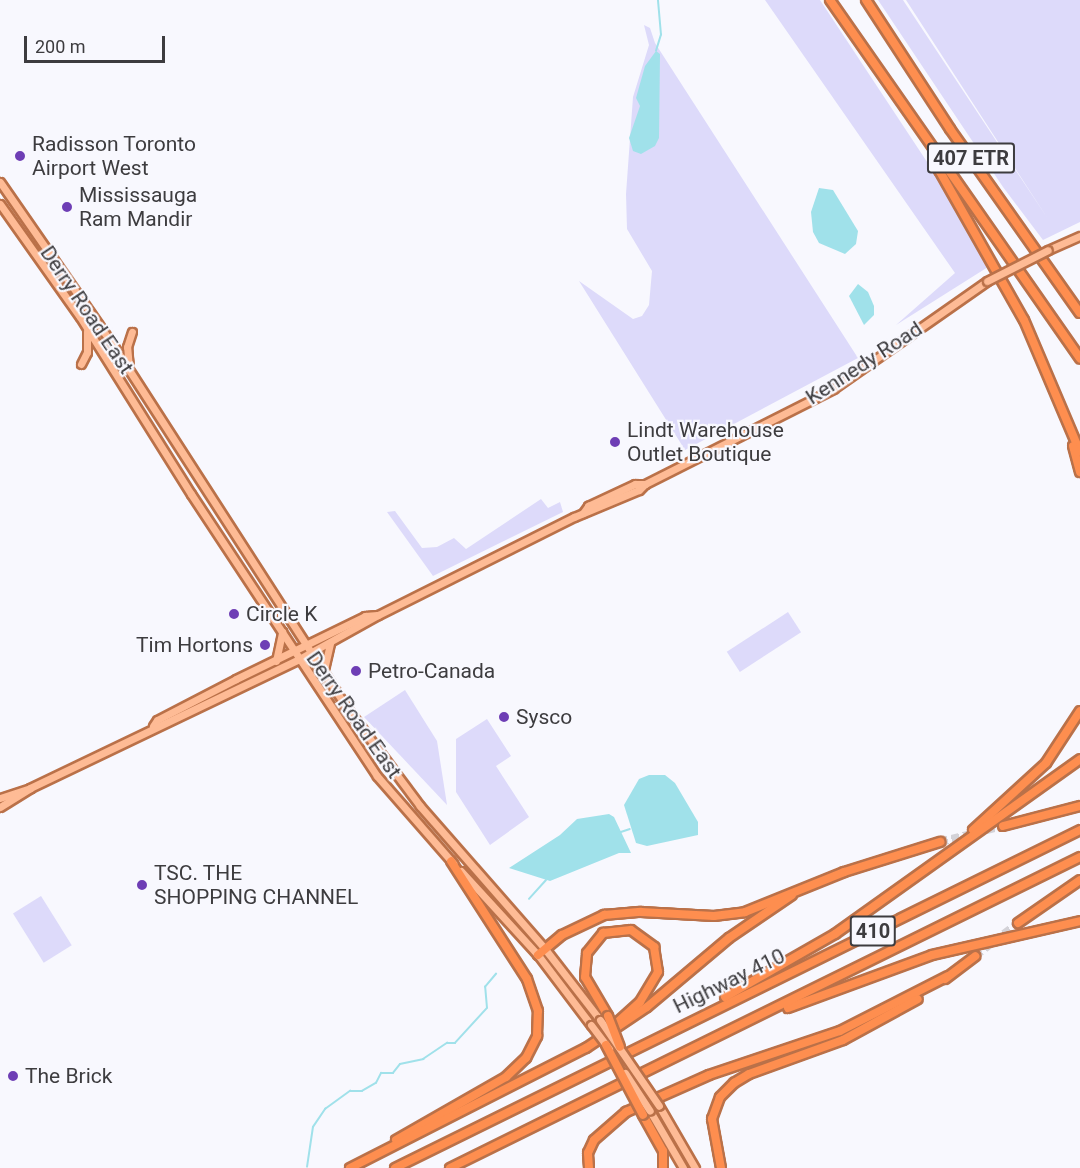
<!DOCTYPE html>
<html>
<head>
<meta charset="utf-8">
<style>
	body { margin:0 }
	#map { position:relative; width:1080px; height:1168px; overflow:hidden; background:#f8f8fe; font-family:Roboto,sans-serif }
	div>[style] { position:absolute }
	.green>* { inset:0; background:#dddafa; transform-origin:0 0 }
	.water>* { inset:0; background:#a0e1ea }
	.stream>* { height:1.5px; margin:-0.75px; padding:0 0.75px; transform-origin:0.75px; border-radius:0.75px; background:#a0e1ea }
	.highway-tunnel>* { height:8px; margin-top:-4px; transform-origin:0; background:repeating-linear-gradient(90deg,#d3d2d8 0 8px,transparent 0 12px) }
	.roads { filter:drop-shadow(2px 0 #ba7149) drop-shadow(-2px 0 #ba7149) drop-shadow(0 2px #ba7149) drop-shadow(0 -2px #ba7149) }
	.major>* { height:7px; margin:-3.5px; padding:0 3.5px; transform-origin:3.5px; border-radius:3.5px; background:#febb95 }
	.highway>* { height:8px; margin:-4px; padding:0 4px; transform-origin:4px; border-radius:4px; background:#fe8e4f }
	.bridges { filter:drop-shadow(2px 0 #ba7149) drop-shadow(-2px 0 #ba7149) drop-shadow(0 2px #ba7149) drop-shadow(0 -2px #ba7149) }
	.major-bridge>* { height:7px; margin:-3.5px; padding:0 3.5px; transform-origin:3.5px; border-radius:3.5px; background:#febb95 }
	.highway-bridge>* { height:8px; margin:-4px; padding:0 4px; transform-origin:4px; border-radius:4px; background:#fe8e4f }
	.dots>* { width:16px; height:16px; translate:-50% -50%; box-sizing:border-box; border:3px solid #f8f8fe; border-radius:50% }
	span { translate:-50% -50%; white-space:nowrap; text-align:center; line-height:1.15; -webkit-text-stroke:4.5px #f8f8fe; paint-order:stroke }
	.shield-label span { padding:2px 4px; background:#f8f8fe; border:2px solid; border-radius:4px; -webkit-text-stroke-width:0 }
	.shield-label { font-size:20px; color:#3d3c3f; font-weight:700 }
	.poi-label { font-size:21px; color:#3d3c3f }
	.left { translate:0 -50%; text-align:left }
	.right { translate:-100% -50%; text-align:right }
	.street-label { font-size:21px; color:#3d3c3f }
	.scale { position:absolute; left:24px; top:36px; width:141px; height:27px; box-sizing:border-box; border:3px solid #3d3c3f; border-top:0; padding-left:8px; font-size:18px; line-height:21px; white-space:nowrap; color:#3d3c3f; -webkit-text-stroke:4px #f8f8fe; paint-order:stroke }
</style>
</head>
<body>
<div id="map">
	<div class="green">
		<i style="clip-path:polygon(765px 0,820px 0,939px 180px,988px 267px,896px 325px,955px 273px)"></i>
		<i style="clip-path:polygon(878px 0,903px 0,1048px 219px,906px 0,1080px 0,1080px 222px,1043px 240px,1003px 187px)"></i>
		<i style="clip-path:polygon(644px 25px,650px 28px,655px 43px,858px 358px,685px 450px,579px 281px,633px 319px,642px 316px,649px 305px,652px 271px,627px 229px,626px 194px,633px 97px,649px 45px)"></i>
		<i style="clip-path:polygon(541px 499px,548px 508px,560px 502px,563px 512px,433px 576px,387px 512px,395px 511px,422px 548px,437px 547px,454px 538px,466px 549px)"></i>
		<i style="left:788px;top:612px;width:24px;height:73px;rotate:57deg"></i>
		<i style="clip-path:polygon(405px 690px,437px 741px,447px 805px,364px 717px)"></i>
		<i style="clip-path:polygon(487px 719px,511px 756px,496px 766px,529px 817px,490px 845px,456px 792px,456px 739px)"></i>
		<i style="left:41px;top:896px;width:58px;height:33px;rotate:58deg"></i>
	</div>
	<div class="water">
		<i style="clip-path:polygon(656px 51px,660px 54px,659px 138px,655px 146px,641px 154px,633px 151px,629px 138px,640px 106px,636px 98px,645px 66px)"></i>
		<i style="clip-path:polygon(819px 188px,833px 190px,858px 231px,856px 244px,845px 254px,819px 243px,813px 232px,811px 212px)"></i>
		<i style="clip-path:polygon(858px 284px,868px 292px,874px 306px,874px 315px,864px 325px,849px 296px)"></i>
		<i style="clip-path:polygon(649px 775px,665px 775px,675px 783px,698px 822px,698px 835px,647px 846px,636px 843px,624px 805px,639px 779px)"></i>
		<i style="clip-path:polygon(609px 814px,614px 817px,631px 853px,619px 853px,550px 881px,509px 868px,560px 835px,577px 819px)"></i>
	</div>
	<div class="stream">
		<i style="left:656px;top:51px;width:17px;rotate:-73deg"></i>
		<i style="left:661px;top:35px;width:35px;rotate:-95deg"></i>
		<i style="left:621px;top:832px;width:9px;rotate:-18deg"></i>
		<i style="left:529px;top:899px;width:25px;rotate:-48deg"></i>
		<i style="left:307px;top:1167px;width:40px;rotate:-81.5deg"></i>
		<i style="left:313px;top:1127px;width:22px;rotate:-56deg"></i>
		<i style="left:325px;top:1109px;width:31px;rotate:-36deg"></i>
		<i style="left:350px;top:1091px;width:12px"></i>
		<i style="left:362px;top:1091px;width:16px;rotate:-30deg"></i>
		<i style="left:376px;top:1083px;width:11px;rotate:-63deg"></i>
		<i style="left:381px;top:1073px;width:12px"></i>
		<i style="left:393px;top:1073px;width:11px;rotate:-52deg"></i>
		<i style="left:400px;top:1064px;width:24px;rotate:-12deg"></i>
		<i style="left:423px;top:1059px;width:29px;rotate:-34deg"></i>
		<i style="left:447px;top:1043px;width:8px"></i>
		<i style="left:455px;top:1043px;width:47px;rotate:-47.6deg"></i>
		<i style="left:487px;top:1008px;width:21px;rotate:-95deg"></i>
		<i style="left:485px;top:987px;width:17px;rotate:-50deg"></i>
	</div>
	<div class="highway-tunnel">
		<i style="left:940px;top:842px;width:65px;rotate:-14.3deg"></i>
		<i style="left:975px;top:956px;width:54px;rotate:-37.5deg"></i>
	</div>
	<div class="roads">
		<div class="major">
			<i style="left:0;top:182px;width:198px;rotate:55.3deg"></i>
			<i style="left:113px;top:345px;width:432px;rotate:57.2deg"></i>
			<i style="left:347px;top:708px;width:122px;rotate:53.3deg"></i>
			<i style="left:420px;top:806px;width:190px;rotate:48.8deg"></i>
			<i style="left:545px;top:949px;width:90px;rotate:52.2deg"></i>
			<i style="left:0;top:204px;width:138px;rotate:54.7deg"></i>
			<i style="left:80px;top:317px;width:209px;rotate:57.9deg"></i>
			<i style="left:191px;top:494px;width:338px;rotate:56.6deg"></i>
			<i style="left:377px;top:776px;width:116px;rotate:48.9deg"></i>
			<i style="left:1048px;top:250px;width:35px;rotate:-24deg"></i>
			<i style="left:81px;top:364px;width:13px;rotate:-63deg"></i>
			<i style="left:87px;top:352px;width:21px;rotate:-90deg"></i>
			<i style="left:129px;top:368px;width:21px;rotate:-95deg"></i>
			<i style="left:127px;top:347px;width:16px;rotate:-72deg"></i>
			<i style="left:583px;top:513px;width:9px;rotate:-54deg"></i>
			<i style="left:588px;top:506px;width:52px;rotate:-25.1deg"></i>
			<i style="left:635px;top:484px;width:10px"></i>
			<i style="left:276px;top:661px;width:30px;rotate:-78deg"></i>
			<i style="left:323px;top:674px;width:32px;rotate:-77deg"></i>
			<i style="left:153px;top:726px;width:7px;rotate:-56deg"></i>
			<i style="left:157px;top:720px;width:89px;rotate:-27.4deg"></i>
			<i style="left:236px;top:679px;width:144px;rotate:-26deg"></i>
			<i style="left:365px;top:616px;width:12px;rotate:-5deg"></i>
			<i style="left:0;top:798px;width:32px;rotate:-18deg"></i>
			<i style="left:30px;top:788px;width:298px;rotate:-25.6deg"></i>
			<i style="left:299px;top:659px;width:90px;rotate:-29.1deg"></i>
			<i style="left:378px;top:615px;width:219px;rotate:-26.6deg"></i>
			<i style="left:574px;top:517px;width:70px;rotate:-22.6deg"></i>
			<i style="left:639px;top:490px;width:8px;rotate:-45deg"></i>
			<i style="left:645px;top:484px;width:211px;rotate:-26.8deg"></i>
			<i style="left:833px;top:389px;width:188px;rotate:-35deg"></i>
			<i style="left:0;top:807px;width:36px;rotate:-32deg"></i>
			<i style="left:461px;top:871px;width:114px;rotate:47.5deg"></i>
			<i style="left:538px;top:955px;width:88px;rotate:52.9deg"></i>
			<i style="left:659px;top:1106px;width:72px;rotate:59.9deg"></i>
			<i style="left:650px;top:1111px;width:66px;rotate:59.9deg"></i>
		</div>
		<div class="highway">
			<i style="left:830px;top:0;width:437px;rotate:55.1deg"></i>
			<i style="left:866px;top:0;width:154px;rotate:56.9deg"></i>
			<i style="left:950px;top:129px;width:225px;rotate:54.8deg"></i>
			<i style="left:934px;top:154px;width:17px;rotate:73deg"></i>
			<i style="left:939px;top:170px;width:172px;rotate:60.5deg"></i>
			<i style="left:1024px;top:320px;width:143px;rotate:67deg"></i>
			<i style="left:1073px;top:446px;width:27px;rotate:75deg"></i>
			<i style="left:1003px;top:826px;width:80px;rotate:-14.6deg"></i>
			<i style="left:973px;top:830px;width:99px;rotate:-42.5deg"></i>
			<i style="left:1046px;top:763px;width:62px;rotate:-56.8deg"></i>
			<i style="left:1018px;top:923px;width:75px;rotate:-34.7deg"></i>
			<i style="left:538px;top:955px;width:31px;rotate:-40deg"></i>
			<i style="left:562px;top:935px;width:47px;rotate:-25.5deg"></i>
			<i style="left:604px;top:915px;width:37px;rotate:-5deg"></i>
			<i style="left:641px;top:912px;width:73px;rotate:3.1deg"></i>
			<i style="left:714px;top:916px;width:31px;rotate:-7deg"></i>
			<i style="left:745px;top:912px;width:107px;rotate:-22deg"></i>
			<i style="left:844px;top:872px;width:101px;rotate:-17.4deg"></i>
			<i style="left:945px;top:979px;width:38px;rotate:-37deg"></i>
			<i style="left:725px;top:997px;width:127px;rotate:-29.8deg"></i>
			<i style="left:835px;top:934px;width:301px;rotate:-35.5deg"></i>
			<i style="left:788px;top:1008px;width:153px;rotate:-20.2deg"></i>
			<i style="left:932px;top:955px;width:152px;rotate:-12.9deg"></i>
			<i style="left:608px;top:1016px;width:45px;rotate:-120.5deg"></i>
			<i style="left:585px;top:977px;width:24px;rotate:-85deg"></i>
			<i style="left:587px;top:953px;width:26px;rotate:-51deg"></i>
			<i style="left:603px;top:933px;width:28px;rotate:-6deg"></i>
			<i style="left:631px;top:930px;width:29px;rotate:36deg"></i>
			<i style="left:654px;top:947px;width:25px;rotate:81deg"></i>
			<i style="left:658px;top:972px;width:35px;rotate:121deg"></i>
			<i style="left:640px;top:1002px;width:28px;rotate:138deg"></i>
			<i style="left:643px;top:1115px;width:41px;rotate:60.9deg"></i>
			<i style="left:663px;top:1151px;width:17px;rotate:90deg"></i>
			<i style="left:396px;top:1140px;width:127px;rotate:-29.8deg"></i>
			<i style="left:506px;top:1077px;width:28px;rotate:-44deg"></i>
			<i style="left:526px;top:1058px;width:25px;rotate:-63deg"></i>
			<i style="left:537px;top:1036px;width:25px;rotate:-88deg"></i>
			<i style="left:538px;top:1011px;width:34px;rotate:-109deg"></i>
			<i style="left:527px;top:979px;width:140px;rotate:-122.8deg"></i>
			<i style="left:350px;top:1168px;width:265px;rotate:-27deg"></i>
			<i style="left:586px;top:1048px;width:73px;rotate:-33.9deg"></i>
			<i style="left:647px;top:1007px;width:107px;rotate:-40.1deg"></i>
			<i style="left:729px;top:938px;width:76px;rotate:-34.3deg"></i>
			<i style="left:395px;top:1168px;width:764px;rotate:-26.26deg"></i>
			<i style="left:450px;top:1168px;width:703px;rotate:-26.27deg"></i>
			<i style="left:589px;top:1168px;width:15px;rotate:-94deg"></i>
			<i style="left:588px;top:1153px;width:14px;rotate:-65deg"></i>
			<i style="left:594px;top:1140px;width:43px;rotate:-41.2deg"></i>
			<i style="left:626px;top:1112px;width:91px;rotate:-24deg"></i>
			<i style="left:709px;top:1075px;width:138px;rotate:-18.6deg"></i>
			<i style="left:840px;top:1031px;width:121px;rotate:-27deg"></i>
			<i style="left:721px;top:1168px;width:50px;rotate:-100.4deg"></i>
			<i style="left:712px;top:1119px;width:23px;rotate:-70deg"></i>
			<i style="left:720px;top:1097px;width:20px;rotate:-45deg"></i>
			<i style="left:734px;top:1083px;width:17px;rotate:-31deg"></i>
			<i style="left:749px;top:1074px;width:100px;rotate:-19.9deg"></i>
			<i style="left:843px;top:1040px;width:85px;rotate:-28.7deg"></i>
		</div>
	</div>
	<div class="bridges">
		<div class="major-bridge">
			<i style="left:987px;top:281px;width:68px;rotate:-26.9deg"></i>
			<i style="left:600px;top:1020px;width:104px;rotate:55.5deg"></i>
			<i style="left:591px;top:1025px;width:30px;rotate:53deg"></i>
			<i style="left:625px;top:1073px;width:45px;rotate:56.7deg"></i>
		</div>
		<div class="highway-bridge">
			<i style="left:608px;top:1016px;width:33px;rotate:69deg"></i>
			<i style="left:606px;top:1045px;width:79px;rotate:62.1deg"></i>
		</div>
	</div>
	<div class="dots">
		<i style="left:20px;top:156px;background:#6e3eb5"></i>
		<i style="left:67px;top:207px;background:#6e3eb5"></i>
		<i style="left:615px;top:442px;background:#6e3eb5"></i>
		<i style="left:234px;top:614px;background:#6e3eb5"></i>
		<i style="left:265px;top:645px;background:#6e3eb5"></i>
		<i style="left:356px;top:671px;background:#6e3eb5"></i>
		<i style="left:504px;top:717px;background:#6e3eb5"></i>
		<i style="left:142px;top:885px;background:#6e3eb5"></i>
		<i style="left:13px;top:1076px;background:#6e3eb5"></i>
	</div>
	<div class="shield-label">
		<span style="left:971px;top:158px">407 ETR</span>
		<span style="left:873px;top:931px">410</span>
	</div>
	<div class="poi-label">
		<span class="left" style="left:32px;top:156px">Radisson Toronto<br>Airport West</span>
		<span class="left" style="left:79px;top:207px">Mississauga<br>Ram Mandir</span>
		<span class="left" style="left:627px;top:442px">Lindt Warehouse<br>Outlet Boutique</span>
		<span class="left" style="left:246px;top:614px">Circle K</span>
		<span class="right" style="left:253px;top:645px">Tim Hortons</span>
		<span class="left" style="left:368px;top:671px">Petro-Canada</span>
		<span class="left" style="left:516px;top:717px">Sysco</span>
		<span class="left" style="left:154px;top:885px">TSC. THE<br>SHOPPING CHANNEL</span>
		<span class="left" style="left:25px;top:1076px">The Brick</span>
	</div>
	<div class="street-label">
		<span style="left:87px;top:310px;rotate:56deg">Derry Road East</span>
		<span style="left:864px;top:363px;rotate:-33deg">Kennedy Road</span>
		<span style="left:354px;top:715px;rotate:55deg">Derry Road East</span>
		<span style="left:729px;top:981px;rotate:-26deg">Highway 410</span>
	</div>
	<div class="scale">200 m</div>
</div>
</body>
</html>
